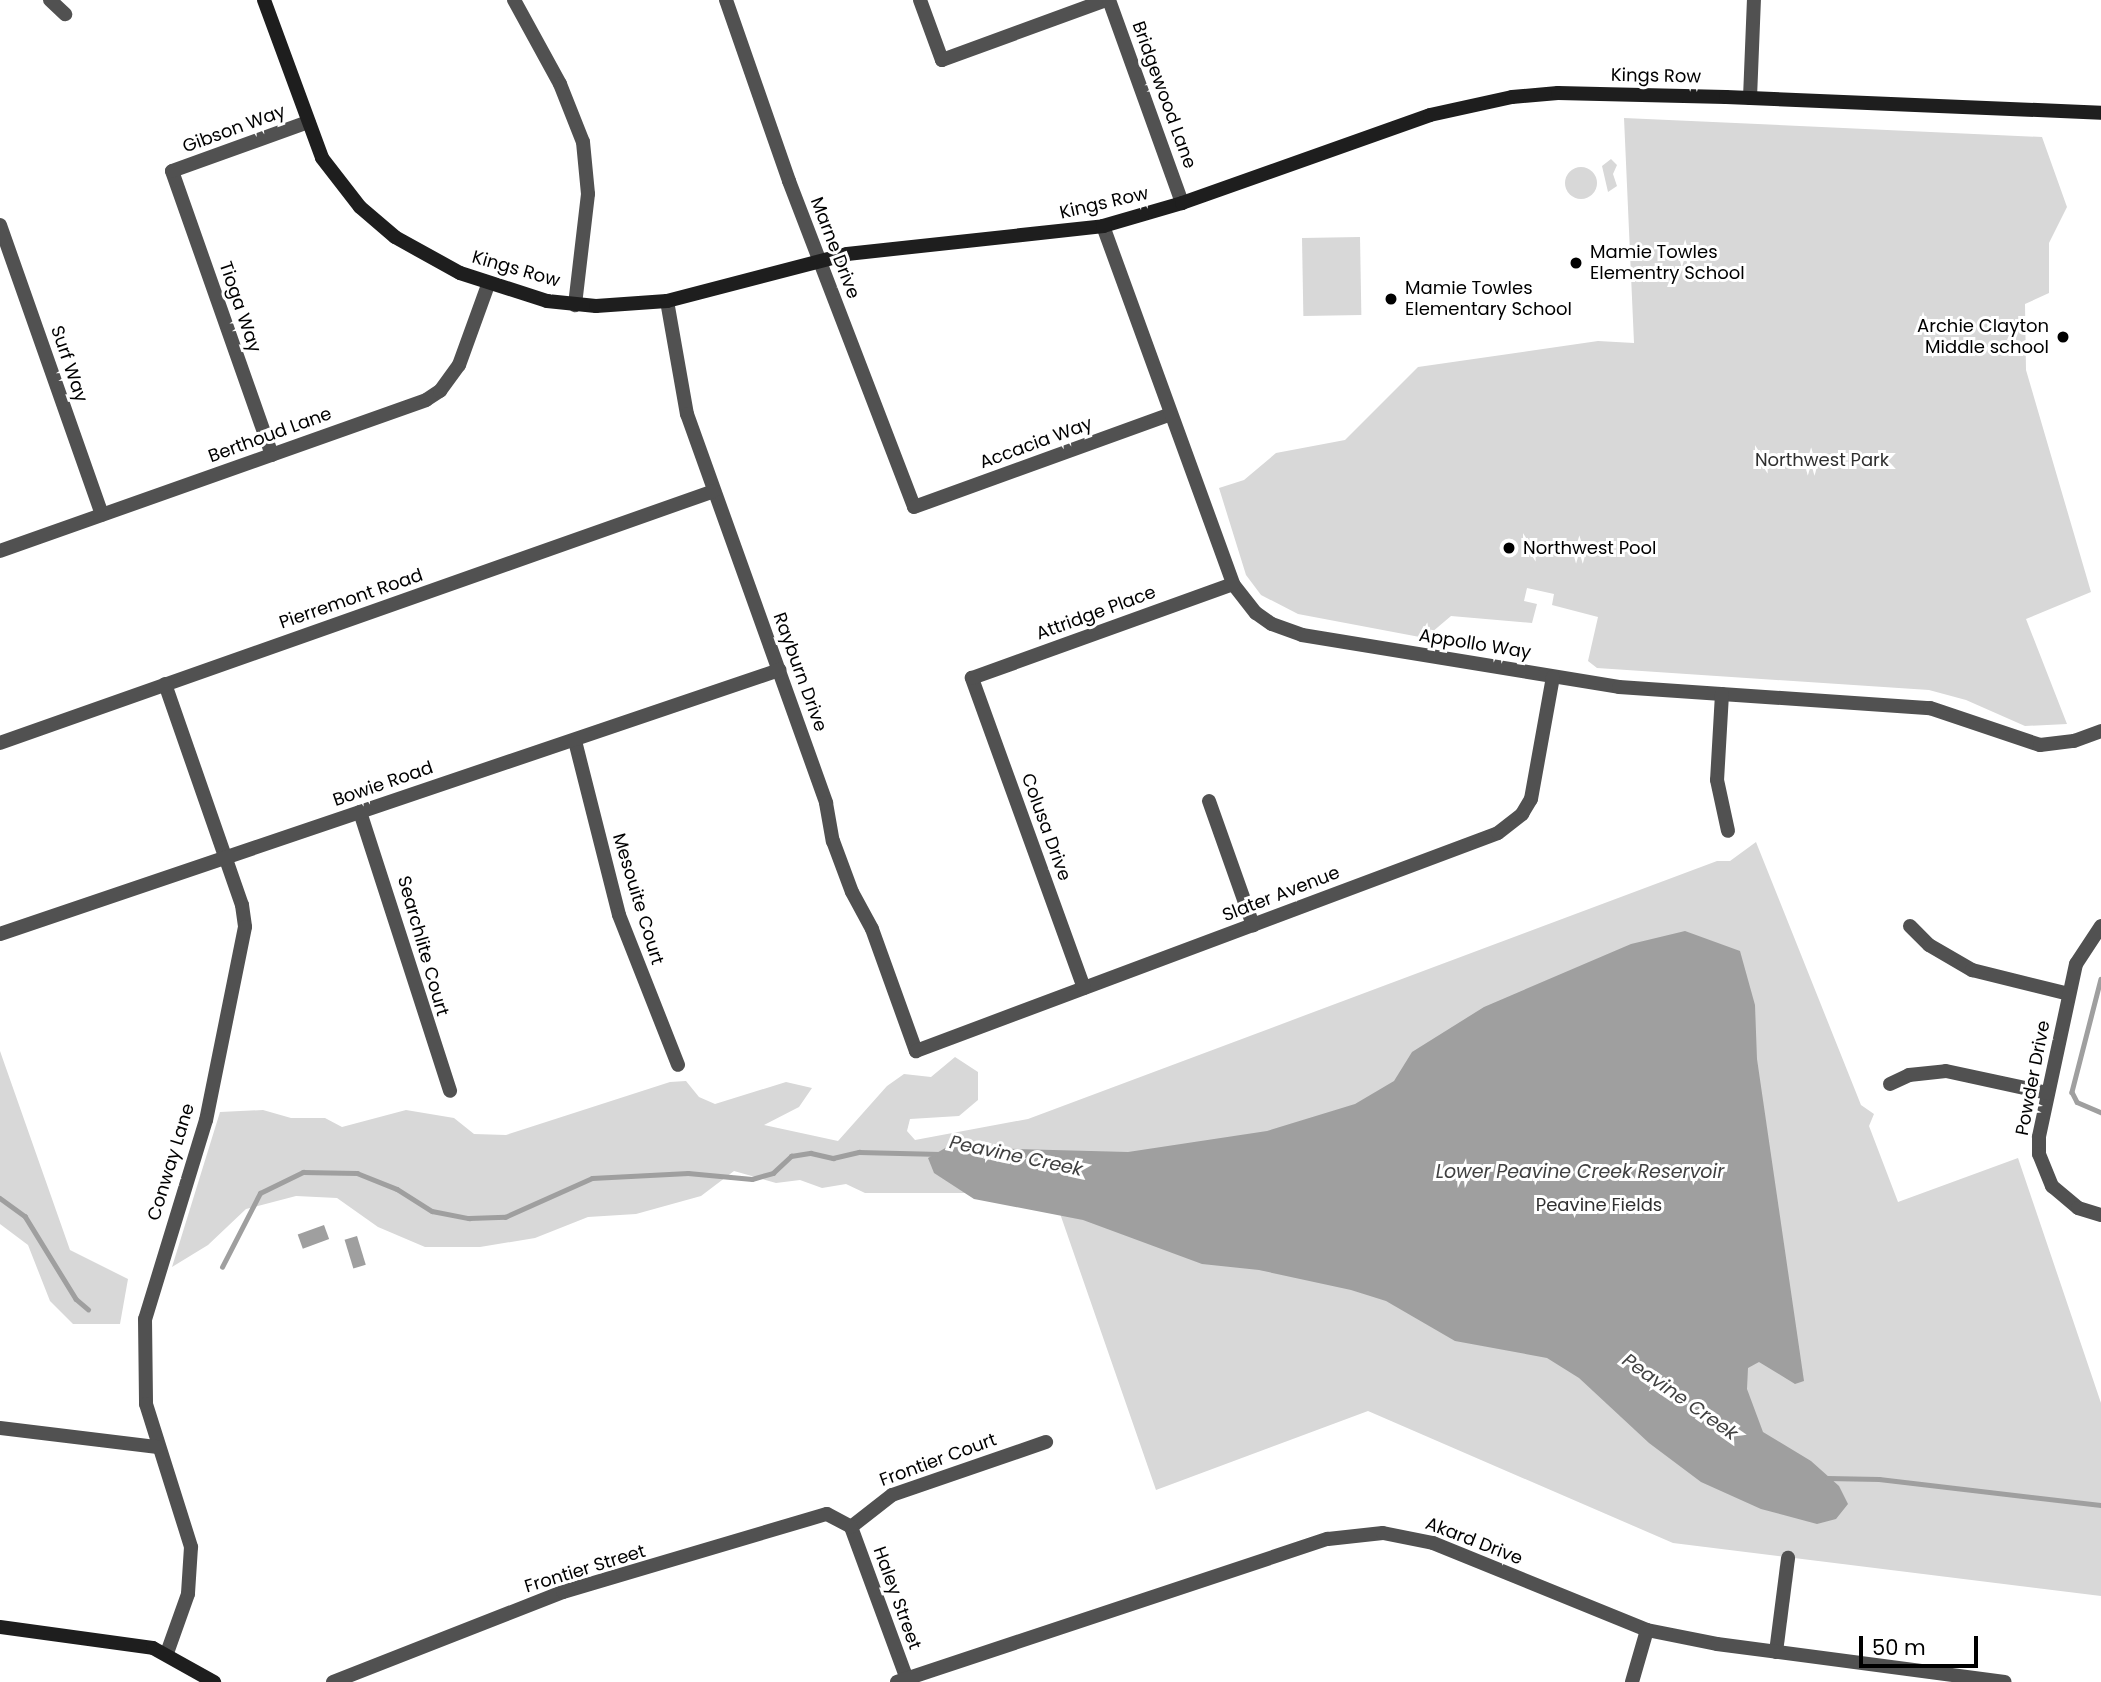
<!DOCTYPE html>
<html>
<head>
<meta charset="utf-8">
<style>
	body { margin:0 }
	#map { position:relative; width:2101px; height:1682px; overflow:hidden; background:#fff; font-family:Poppins,sans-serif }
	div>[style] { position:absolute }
	.green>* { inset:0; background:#d8d8d8; transform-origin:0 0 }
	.round { border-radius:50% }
	.water>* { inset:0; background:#9f9f9f; transform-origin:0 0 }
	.stream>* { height:4.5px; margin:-2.25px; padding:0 2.25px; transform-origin:2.25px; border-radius:2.25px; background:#9f9f9f }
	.minor>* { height:14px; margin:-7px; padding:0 7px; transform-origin:7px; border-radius:7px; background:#515151 }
	.secondary>* { height:14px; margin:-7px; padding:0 7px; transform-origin:7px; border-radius:7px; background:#1e1e1e }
	.dots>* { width:19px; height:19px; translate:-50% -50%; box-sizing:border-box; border:4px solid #fff; border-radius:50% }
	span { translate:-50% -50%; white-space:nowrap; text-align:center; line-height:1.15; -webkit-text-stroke:6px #fff; paint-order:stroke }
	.street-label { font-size:18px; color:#000 }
	.poi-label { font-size:18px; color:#000 }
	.left { translate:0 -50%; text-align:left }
	.right { translate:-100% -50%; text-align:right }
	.park-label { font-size:18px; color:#2f2f2f }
	.water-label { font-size:19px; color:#404040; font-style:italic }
	.scale { position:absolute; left:1859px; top:1636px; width:119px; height:32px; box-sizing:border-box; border:4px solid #000; border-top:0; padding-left:9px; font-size:21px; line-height:24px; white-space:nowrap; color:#000; -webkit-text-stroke:5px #fff; paint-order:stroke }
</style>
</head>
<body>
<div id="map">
	<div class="green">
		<i style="clip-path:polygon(1624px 118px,2042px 137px,2067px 207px,2049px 243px,2049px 293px,2025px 304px,2026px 370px,2091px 592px,2026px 619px,2067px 724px,2025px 726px,1966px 700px,1929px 690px,1597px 668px,1588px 661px,1598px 617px,1552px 605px,1554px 594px,1527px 588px,1524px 601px,1537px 604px,1532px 623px,1451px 616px,1425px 638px,1298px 614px,1261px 595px,1246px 575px,1219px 488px,1244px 480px,1276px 453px,1345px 440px,1418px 367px,1598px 341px,1634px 343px)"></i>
		<i style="clip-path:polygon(1611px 159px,1617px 165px,1613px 174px,1617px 186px,1608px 192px,1602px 166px)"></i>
		<i class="round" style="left:1565px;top:167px;width:32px;height:32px"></i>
		<i style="left:1360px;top:237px;width:78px;height:58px;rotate:89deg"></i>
		<i style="clip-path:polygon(1756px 842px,1861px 1105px,1874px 1114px,1869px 1126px,1898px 1202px,2018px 1158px,2101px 1403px,2101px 1596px,1673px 1543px,1368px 1411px,1156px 1490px,1056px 1202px,969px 1193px,865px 1193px,846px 1184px,822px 1188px,800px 1180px,776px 1183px,734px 1171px,701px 1196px,636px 1214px,588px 1217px,535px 1238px,480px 1247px,425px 1247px,378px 1227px,337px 1198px,296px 1196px,246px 1209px,208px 1245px,172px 1267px,220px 1112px,263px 1110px,291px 1118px,325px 1118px,342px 1127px,406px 1110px,454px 1118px,474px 1134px,506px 1135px,670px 1082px,686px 1081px,699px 1097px,715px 1104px,786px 1082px,812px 1088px,799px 1107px,764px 1125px,838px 1141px,887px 1086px,904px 1074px,931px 1077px,955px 1057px,978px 1072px,978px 1100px,959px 1116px,910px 1119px,907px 1131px,915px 1140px,1028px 1119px,1717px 861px,1730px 861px)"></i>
		<i style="clip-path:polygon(0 1051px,70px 1250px,128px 1279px,120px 1324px,73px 1324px,50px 1301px,28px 1245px,0 1224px)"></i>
	</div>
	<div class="water">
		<i style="clip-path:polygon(1685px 931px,1740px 951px,1755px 1005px,1757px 1059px,1804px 1381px,1795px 1384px,1759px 1362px,1748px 1368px,1747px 1389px,1763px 1432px,1811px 1461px,1839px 1486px,1848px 1504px,1836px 1519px,1817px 1524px,1761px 1509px,1701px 1482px,1649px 1443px,1579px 1378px,1547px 1358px,1455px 1341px,1386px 1301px,1351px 1290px,1259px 1270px,1202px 1264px,1083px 1220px,974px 1199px,934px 1173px,928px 1158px,947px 1147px,1128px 1152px,1267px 1131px,1355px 1104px,1394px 1081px,1412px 1052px,1484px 1007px,1631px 944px)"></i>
		<i style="left:324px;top:1225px;width:15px;height:28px;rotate:70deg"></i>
		<i style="left:357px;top:1236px;width:30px;height:13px;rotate:73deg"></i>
	</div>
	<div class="stream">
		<i style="left:2101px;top:979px;width:117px;rotate:104.4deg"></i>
		<i style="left:2072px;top:1092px;width:11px;rotate:63deg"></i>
		<i style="left:2077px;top:1102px;width:26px;rotate:23deg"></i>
		<i style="left:0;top:1198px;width:31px;rotate:36deg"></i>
		<i style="left:25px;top:1216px;width:97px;rotate:58.4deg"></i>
		<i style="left:76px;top:1299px;width:16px;rotate:40deg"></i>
		<i style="left:222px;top:1267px;width:83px;rotate:-62.8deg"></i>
		<i style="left:260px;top:1193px;width:48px;rotate:-26deg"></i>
		<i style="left:303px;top:1172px;width:54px;rotate:1.1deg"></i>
		<i style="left:357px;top:1173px;width:43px;rotate:21.8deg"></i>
		<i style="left:397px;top:1189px;width:41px;rotate:32.2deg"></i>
		<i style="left:432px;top:1211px;width:38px;rotate:11deg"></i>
		<i style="left:469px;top:1218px;width:36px;rotate:-2deg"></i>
		<i style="left:505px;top:1217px;width:95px;rotate:-24.1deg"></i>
		<i style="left:592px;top:1178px;width:96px;rotate:-3deg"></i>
		<i style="left:688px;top:1173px;width:64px;rotate:5.4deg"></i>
		<i style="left:752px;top:1179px;width:22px;rotate:-16deg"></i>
		<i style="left:773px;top:1173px;width:25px;rotate:-43deg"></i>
		<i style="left:791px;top:1156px;width:20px;rotate:-9deg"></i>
		<i style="left:811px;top:1153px;width:23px;rotate:13deg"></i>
		<i style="left:833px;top:1158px;width:27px;rotate:-13deg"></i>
		<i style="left:859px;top:1152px;width:81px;rotate:1.4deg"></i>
		<i style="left:1827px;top:1478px;width:52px;rotate:1.1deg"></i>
		<i style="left:1879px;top:1479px;width:224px;rotate:6.7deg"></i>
	</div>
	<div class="minor">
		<i style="left:50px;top:0;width:21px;rotate:43deg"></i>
		<i style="left:514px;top:0;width:96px;rotate:61.3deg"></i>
		<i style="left:560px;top:84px;width:62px;rotate:68.4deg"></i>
		<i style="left:583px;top:142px;width:52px;rotate:84.5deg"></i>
		<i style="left:588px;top:194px;width:112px;rotate:96.7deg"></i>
		<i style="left:726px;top:0;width:192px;rotate:70.8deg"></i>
		<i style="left:789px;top:181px;width:349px;rotate:69deg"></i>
		<i style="left:914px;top:507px;width:273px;rotate:-19.9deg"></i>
		<i style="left:920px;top:0;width:64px;rotate:69.9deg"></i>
		<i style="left:942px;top:60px;width:175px;rotate:-20.1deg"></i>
		<i style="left:1109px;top:0;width:216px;rotate:70.2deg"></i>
		<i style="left:1750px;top:98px;width:98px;rotate:-87.7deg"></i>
		<i style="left:0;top:225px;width:307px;rotate:70.6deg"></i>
		<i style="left:1103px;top:226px;width:381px;rotate:70deg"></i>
		<i style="left:1233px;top:584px;width:37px;rotate:52deg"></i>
		<i style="left:1256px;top:613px;width:19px;rotate:35deg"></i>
		<i style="left:1272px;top:624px;width:32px;rotate:20deg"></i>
		<i style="left:1302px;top:635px;width:321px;rotate:9.3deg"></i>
		<i style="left:1619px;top:687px;width:312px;rotate:3.9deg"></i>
		<i style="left:1930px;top:708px;width:116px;rotate:18.6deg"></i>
		<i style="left:2040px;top:745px;width:34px;rotate:-7deg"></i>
		<i style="left:2074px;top:741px;width:29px;rotate:-20deg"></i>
		<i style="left:667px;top:301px;width:115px;rotate:80deg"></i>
		<i style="left:687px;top:414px;width:413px;rotate:70.3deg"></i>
		<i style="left:826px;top:803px;width:39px;rotate:80deg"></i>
		<i style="left:833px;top:841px;width:54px;rotate:69.6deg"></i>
		<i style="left:852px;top:892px;width:42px;rotate:61.6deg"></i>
		<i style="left:872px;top:929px;width:130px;rotate:70.2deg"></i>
		<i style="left:916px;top:1051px;width:621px;rotate:-20.53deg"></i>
		<i style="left:1498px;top:833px;width:31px;rotate:-38deg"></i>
		<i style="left:1522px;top:814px;width:17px;rotate:-59deg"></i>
		<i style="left:1531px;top:799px;width:124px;rotate:-79.8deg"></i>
		<i style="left:272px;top:455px;width:301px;rotate:-109.4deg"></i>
		<i style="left:172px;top:171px;width:145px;rotate:-19.8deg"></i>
		<i style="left:0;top:551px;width:452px;rotate:-19.5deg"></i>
		<i style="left:426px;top:400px;width:17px;rotate:-33deg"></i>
		<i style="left:440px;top:391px;width:32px;rotate:-54deg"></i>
		<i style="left:459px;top:365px;width:85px;rotate:-70.1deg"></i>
		<i style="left:165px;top:684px;width:234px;rotate:70.8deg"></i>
		<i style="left:242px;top:905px;width:22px;rotate:82deg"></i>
		<i style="left:245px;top:927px;width:197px;rotate:101.4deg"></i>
		<i style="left:206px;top:1120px;width:208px;rotate:107deg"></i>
		<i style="left:145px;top:1319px;width:85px;rotate:89.3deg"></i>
		<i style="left:146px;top:1404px;width:150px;rotate:72.5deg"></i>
		<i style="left:191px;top:1547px;width:47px;rotate:93.7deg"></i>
		<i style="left:188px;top:1594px;width:63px;rotate:109.6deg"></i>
		<i style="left:1722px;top:694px;width:86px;rotate:93.3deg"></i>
		<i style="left:1717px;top:780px;width:52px;rotate:77.8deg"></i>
		<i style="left:575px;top:741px;width:179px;rotate:75.8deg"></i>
		<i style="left:619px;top:915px;width:161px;rotate:68.5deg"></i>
		<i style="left:0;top:743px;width:757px;rotate:-19.44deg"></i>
		<i style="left:1209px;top:801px;width:132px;rotate:70.5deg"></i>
		<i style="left:360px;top:812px;width:293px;rotate:72.1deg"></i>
		<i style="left:1910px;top:926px;width:27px;rotate:45deg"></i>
		<i style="left:1929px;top:945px;width:50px;rotate:30.2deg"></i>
		<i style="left:1972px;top:970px;width:100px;rotate:13.9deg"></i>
		<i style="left:2101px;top:926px;width:45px;rotate:123.3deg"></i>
		<i style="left:2076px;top:964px;width:177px;rotate:102.1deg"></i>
		<i style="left:2039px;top:1137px;width:17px;rotate:90deg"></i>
		<i style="left:2039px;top:1154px;width:35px;rotate:68deg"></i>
		<i style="left:2052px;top:1186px;width:34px;rotate:40deg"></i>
		<i style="left:2078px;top:1208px;width:24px;rotate:17deg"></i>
		<i style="left:0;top:934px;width:823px;rotate:-18.72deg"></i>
		<i style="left:1084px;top:988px;width:330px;rotate:-109.9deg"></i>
		<i style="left:972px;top:678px;width:277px;rotate:-19.8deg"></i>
		<i style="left:1890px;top:1084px;width:21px;rotate:-25deg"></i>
		<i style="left:1909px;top:1075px;width:37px;rotate:-6deg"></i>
		<i style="left:1946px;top:1071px;width:104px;rotate:12.2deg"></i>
		<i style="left:0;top:1428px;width:159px;rotate:6.9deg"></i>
		<i style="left:851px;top:1527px;width:52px;rotate:-38deg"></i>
		<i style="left:892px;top:1495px;width:163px;rotate:-19deg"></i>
		<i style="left:851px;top:1527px;width:165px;rotate:69.8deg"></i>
		<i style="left:1776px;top:1652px;width:95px;rotate:-82.7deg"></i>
		<i style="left:333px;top:1682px;width:247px;rotate:-21.4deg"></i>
		<i style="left:563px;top:1592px;width:275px;rotate:-16.5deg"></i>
		<i style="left:827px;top:1514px;width:27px;rotate:28deg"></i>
		<i style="left:897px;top:1682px;width:454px;rotate:-18.4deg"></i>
		<i style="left:1328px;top:1539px;width:55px;rotate:-6.2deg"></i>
		<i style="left:1383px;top:1533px;width:51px;rotate:11.3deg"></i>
		<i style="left:1433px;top:1543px;width:231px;rotate:22.1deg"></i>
		<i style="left:1647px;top:1630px;width:71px;rotate:11.3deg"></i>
		<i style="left:1717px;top:1644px;width:290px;rotate:7.5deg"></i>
		<i style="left:1632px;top:1682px;width:54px;rotate:-73.9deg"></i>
	</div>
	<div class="secondary">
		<i style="left:264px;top:0;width:168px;rotate:69.8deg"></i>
		<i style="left:322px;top:158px;width:62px;rotate:52.2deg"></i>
		<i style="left:360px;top:207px;width:46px;rotate:40.6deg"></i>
		<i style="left:395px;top:237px;width:74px;rotate:29deg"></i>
		<i style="left:460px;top:273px;width:91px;rotate:17.8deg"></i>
		<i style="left:547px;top:301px;width:49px;rotate:5.8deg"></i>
		<i style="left:596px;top:306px;width:71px;rotate:-4deg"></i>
		<i style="left:667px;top:301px;width:186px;rotate:-14.6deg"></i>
		<i style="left:847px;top:254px;width:258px;rotate:-6.2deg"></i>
		<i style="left:1103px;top:226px;width:82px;rotate:-16.2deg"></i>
		<i style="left:1182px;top:203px;width:263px;rotate:-19.5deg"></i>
		<i style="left:1430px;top:115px;width:84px;rotate:-12.4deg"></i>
		<i style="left:1512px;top:97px;width:46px;rotate:-5deg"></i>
		<i style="left:1558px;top:93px;width:168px;rotate:1.4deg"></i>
		<i style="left:1726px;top:97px;width:375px;rotate:2.4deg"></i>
		<i style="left:0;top:1627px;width:154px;rotate:7.8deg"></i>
		<i style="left:153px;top:1648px;width:70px;rotate:29.1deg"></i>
	</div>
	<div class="dots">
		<i style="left:1576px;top:263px;background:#000"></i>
		<i style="left:1391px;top:299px;background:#000"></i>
		<i style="left:2063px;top:337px;background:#000"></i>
		<i style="left:1509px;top:548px;background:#000"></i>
	</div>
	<div class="street-label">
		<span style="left:1656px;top:76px;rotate:1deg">Kings Row</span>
		<span style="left:1164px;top:95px;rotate:70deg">Bridgewood Lane</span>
		<span style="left:234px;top:129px;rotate:-20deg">Gibson Way</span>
		<span style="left:1104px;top:203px;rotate:-13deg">Kings Row</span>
		<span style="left:835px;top:248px;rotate:69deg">Marne Drive</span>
		<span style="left:516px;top:269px;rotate:16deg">Kings Row</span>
		<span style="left:240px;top:307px;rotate:71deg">Tioga Way</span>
		<span style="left:69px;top:364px;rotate:71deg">Surf Way</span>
		<span style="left:270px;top:435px;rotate:-20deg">Berthoud Lane</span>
		<span style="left:1036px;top:443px;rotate:-20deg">Accacia Way</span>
		<span style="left:351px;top:599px;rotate:-19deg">Pierremont Road</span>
		<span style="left:1096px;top:613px;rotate:-20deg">Attridge Place</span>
		<span style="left:1475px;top:644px;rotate:9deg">Appollo Way</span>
		<span style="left:800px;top:672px;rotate:70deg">Rayburn Drive</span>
		<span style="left:383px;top:784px;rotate:-19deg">Bowie Road</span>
		<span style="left:1046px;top:827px;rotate:70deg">Colusa Drive</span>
		<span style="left:1281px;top:894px;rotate:-21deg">Slater Avenue</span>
		<span style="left:638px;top:899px;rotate:73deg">Mesouite Court</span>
		<span style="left:423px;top:946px;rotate:74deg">Searchlite Court</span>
		<span style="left:2033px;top:1078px;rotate:-79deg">Powder Drive</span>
		<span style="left:171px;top:1162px;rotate:-73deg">Conway Lane</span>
		<span style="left:938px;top:1460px;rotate:-20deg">Frontier Court</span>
		<span style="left:1474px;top:1541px;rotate:21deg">Akard Drive</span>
		<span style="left:585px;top:1569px;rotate:-17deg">Frontier Street</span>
		<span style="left:897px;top:1598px;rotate:70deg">Haley Street</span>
	</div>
	<div class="poi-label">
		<span class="left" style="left:1590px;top:263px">Mamie Towles<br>Elementry School</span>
		<span class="left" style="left:1405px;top:299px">Mamie Towles<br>Elementary School</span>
		<span class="right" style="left:2049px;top:337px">Archie Clayton<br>Middle school</span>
		<span class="left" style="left:1523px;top:548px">Northwest Pool</span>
	</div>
	<div class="park-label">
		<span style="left:1822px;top:460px">Northwest Park</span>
		<span style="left:1599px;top:1205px">Peavine Fields</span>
	</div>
	<div class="water-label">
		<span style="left:1016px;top:1156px;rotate:12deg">Peavine Creek</span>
		<span style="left:1580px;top:1172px">Lower Peavine Creek Reservoir</span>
		<span style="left:1680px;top:1397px;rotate:35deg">Peavine Creek</span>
	</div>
	<div class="scale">50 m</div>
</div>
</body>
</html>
